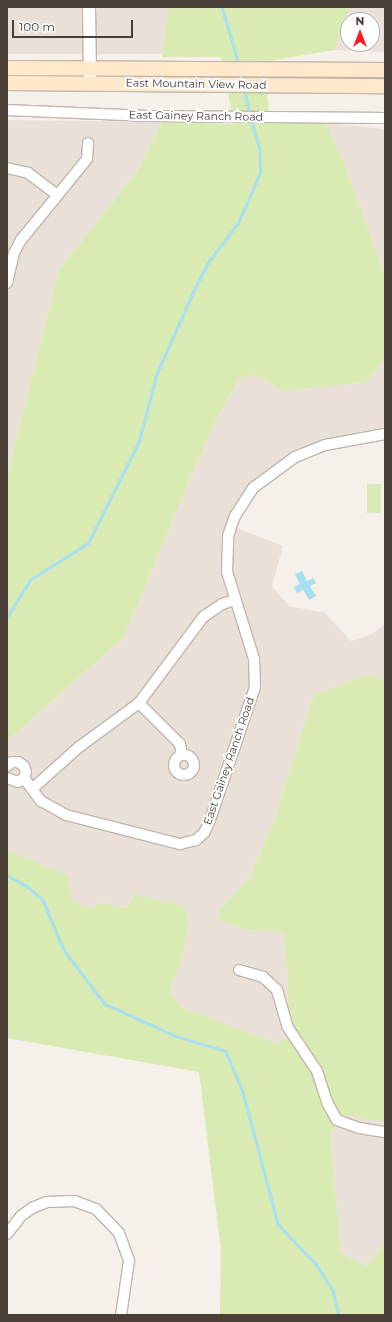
<!DOCTYPE html>
<html>
<head>
<meta charset="utf-8">
<style>
	body { margin:0 }
	#map { position:relative; width:392px; height:1322px; overflow:hidden; background:#f5f0ea; font-family:Montserrat,sans-serif }
	div>[style] { position:absolute }
	.residential>* { inset:0; background:#e9e1d8; transform-origin:0 0 }
	.green>* { inset:0; background:#daeab3; transform-origin:0 0 }
	.water>* { inset:0; background:#a6e0f2 }
	.stream>* { height:2.5px; margin:-1.25px; padding:0 1.25px; transform-origin:1.25px; border-radius:1.25px; background:#a6e0f2 }
	.roads { filter:drop-shadow(1px 0 #c1b6ac) drop-shadow(-1px 0 #c1b6ac) drop-shadow(0 1px #c1b6ac) drop-shadow(0 -1px #c1b6ac) }
	.minor>* { height:10px; margin:-5px; padding:0 5px; transform-origin:5px; border-radius:5px; background:#fff }
	.minor>.ring { margin:-5px; padding:0; box-sizing:content-box; background:none; border:10px solid #fff; border-radius:50% }
	.tertiary>* { height:12px; margin:-6px; padding:0 6px; transform-origin:6px; border-radius:6px; background:#fff }
	.secondary>* { height:14px; margin:-7px; padding:0 7px; transform-origin:7px; border-radius:7px; background:#ffe9ca }
	span { translate:-50% -50%; white-space:nowrap; text-align:center; line-height:1.15; -webkit-text-stroke:4px #fff; paint-order:stroke }
	.street-label { font-size:11px; color:#4a4038 }
	.frame { position:absolute; inset:0; border:8px solid #4a4038; pointer-events:none }
	.north { position:absolute; left:340px; top:12px; width:40px; height:40px; box-sizing:border-box; background:#fff; border:1px solid #b7b3af; border-radius:50%; rotate:0deg; font-size:11px; font-weight:700; line-height:16px; text-align:center; color:#4a4038 }
	.north::after { content:''; display:block; margin:auto; width:14px; height:18px; background:#fd191e; clip-path:polygon(50% 0,100% 100%,50% 72%,0 100%) }
	.scale { position:absolute; left:12px; top:20px; width:121px; height:18px; box-sizing:border-box; border:2px solid #4a4038; border-top:0; padding-left:5px; font-size:12px; line-height:14px; white-space:nowrap; color:#4a4038; -webkit-text-stroke:3px #fff; paint-order:stroke }
</style>
</head>
<body>
<div id="map">
	<div class="residential">
		<i style="left:7px;top:7px;width:162px;height:47px"></i>
		<i style="clip-path:polygon(evenodd,350px 7px,385px 7px,385px 52px,334px 50px,350px 7px,348px 20px,372px 20px,372px 44px,348px 44px,348px 20px)"></i>
		<i style="clip-path:polygon(7px 120px,162px 122px,137px 172px,59px 270px,7px 477px)"></i>
		<i style="clip-path:polygon(326px 123px,385px 129px,385px 275px,344px 163px)"></i>
		<i style="clip-path:polygon(385px 357px,385px 431px,299px 448px,250px 483px,226px 524px,283px 546px,272px 586px,289px 606px,325px 613px,351px 641px,372px 634px,385px 624px,385px 680px,367px 675px,314px 695px,271px 829px,249px 878px,222px 908px,248px 930px,283px 932px,288px 975px,287px 1040px,278px 1044px,180px 1007px,169px 990px,182px 959px,188px 926px,150px 898px,135px 894px,127px 908px,103px 903px,90px 908px,73px 902px,7px 850px,7px 741px,124px 637px,192px 474px,216px 420px,239px 379px,254px 374px,284px 391px,367px 382px)"></i>
		<i style="clip-path:polygon(346px 1115px,385px 1122px,385px 1243px,367px 1266px,341px 1253px,330px 1133px)"></i>
	</div>
	<div class="green">
		<i style="clip-path:polygon(169px 7px,350px 7px,334px 50px,264px 62px,270px 123px,326px 123px,344px 163px,385px 275px,385px 357px,367px 382px,284px 391px,254px 374px,239px 379px,216px 420px,192px 474px,124px 637px,7px 741px,7px 477px,59px 270px,137px 172px,162px 122px,234px 124px,221px 57px,162px 57px)"></i>
		<i style="left:367px;top:484px;width:14px;height:29px"></i>
		<i style="clip-path:polygon(367px 675px,385px 680px,385px 1122px,346px 1115px,330px 1133px,341px 1253px,367px 1266px,385px 1243px,385px 1315px,220px 1315px,221px 1251px,199px 1072px,7px 1038px,7px 850px,67px 875px,73px 902px,90px 908px,103px 903px,127px 908px,135px 894px,185px 907px,188px 926px,182px 959px,169px 990px,180px 1007px,278px 1044px,287px 1039px,288px 975px,283px 932px,248px 930px,217px 919px,222px 908px,249px 878px,271px 829px,314px 695px)"></i>
	</div>
	<div class="water">
		<i style="clip-path:polygon(302px 571px,307px 581px,313px 578px,316px 583px,310px 586px,316px 596px,309px 600px,303px 590px,297px 593px,294px 587px,300px 584px,295px 574px)"></i>
	</div>
	<div class="stream">
		<i style="left:222px;top:7px;width:59px;rotate:73.4deg"></i>
		<i style="left:245px;top:90px;width:25px;rotate:79deg"></i>
		<i style="left:7px;top:617px;width:44px;rotate:-58.1deg"></i>
		<i style="left:30px;top:580px;width:69px;rotate:-32.5deg"></i>
		<i style="left:88px;top:543px;width:114px;rotate:-63.4deg"></i>
		<i style="left:139px;top:441px;width:70px;rotate:-75.2deg"></i>
		<i style="left:157px;top:373px;width:89px;rotate:-66deg"></i>
		<i style="left:193px;top:292px;width:31px;rotate:-63deg"></i>
		<i style="left:207px;top:264px;width:51px;rotate:-52.9deg"></i>
		<i style="left:238px;top:223px;width:55px;rotate:-66.3deg"></i>
		<i style="left:260px;top:173px;width:25px;rotate:-92deg"></i>
		<i style="left:259px;top:148px;width:29px;rotate:-106deg"></i>
		<i style="left:7px;top:875px;width:23px;rotate:29deg"></i>
		<i style="left:27px;top:886px;width:21px;rotate:41deg"></i>
		<i style="left:43px;top:900px;width:54px;rotate:67.2deg"></i>
		<i style="left:64px;top:950px;width:68px;rotate:52.8deg"></i>
		<i style="left:105px;top:1004px;width:78px;rotate:24.3deg"></i>
		<i style="left:176px;top:1036px;width:52px;rotate:16.7deg"></i>
		<i style="left:226px;top:1051px;width:44px;rotate:67.5deg"></i>
		<i style="left:243px;top:1092px;width:137px;rotate:75.1deg"></i>
		<i style="left:278px;top:1224px;width:55px;rotate:46.5deg"></i>
		<i style="left:316px;top:1264px;width:31px;rotate:57deg"></i>
		<i style="left:333px;top:1290px;width:26px;rotate:77deg"></i>
	</div>
	<div class="roads">
		<div class="minor">
			<i style="left:7px;top:110px;width:142px;rotate:2.4deg"></i>
			<i style="left:149px;top:116px;width:236px;rotate:0.5deg"></i>
			<i style="left:7px;top:168px;width:22px;rotate:13deg"></i>
			<i style="left:28px;top:173px;width:35px;rotate:37deg"></i>
			<i style="left:7px;top:283px;width:31px;rotate:-77deg"></i>
			<i style="left:14px;top:253px;width:15px;rotate:-62deg"></i>
			<i style="left:21px;top:240px;width:104px;rotate:-50.8deg"></i>
			<i style="left:87px;top:159px;width:16px;rotate:-86deg"></i>
			<i style="left:139px;top:703px;width:58px;rotate:45deg"></i>
			<i style="left:180px;top:744px;width:11px;rotate:80deg"></i>
			<i class="ring" style="left:174px;top:755px;width:10px;height:10px"></i>
			<i style="left:7px;top:766px;width:6px;rotate:-39deg"></i>
			<i style="left:12px;top:762px;width:6px"></i>
			<i style="left:18px;top:762px;width:7px;rotate:34deg"></i>
			<i style="left:24px;top:766px;width:6px;rotate:72deg"></i>
			<i style="left:26px;top:772px;width:6px;rotate:108deg"></i>
			<i style="left:24px;top:778px;width:7px;rotate:146deg"></i>
			<i style="left:18px;top:782px;width:12px;rotate:-160deg"></i>
			<i style="left:24px;top:778px;width:29px;rotate:54deg"></i>
			<i style="left:41px;top:801px;width:29px;rotate:29deg"></i>
			<i style="left:66px;top:815px;width:118px;rotate:14.3deg"></i>
			<i style="left:180px;top:844px;width:16px;rotate:-14deg"></i>
			<i style="left:196px;top:840px;width:11px;rotate:-41deg"></i>
			<i style="left:204px;top:833px;width:14px;rotate:-65deg"></i>
			<i style="left:210px;top:820px;width:140px;rotate:-71.3deg"></i>
			<i style="left:255px;top:687px;width:28px;rotate:-92deg"></i>
			<i style="left:254px;top:659px;width:91px;rotate:-107.2deg"></i>
			<i style="left:227px;top:572px;width:36px;rotate:-88deg"></i>
			<i style="left:228px;top:536px;width:21px;rotate:-71deg"></i>
			<i style="left:235px;top:516px;width:33px;rotate:-57deg"></i>
			<i style="left:253px;top:488px;width:52px;rotate:-36.4deg"></i>
			<i style="left:295px;top:457px;width:32px;rotate:-22deg"></i>
			<i style="left:325px;top:445px;width:61px;rotate:-10.4deg"></i>
			<i style="left:32px;top:789px;width:63px;rotate:-41.8deg"></i>
			<i style="left:79px;top:747px;width:74px;rotate:-36.3deg"></i>
			<i style="left:139px;top:703px;width:107px;rotate:-53.3deg"></i>
			<i style="left:203px;top:617px;width:23px;rotate:-34deg"></i>
			<i style="left:222px;top:604px;width:14px;rotate:-17deg"></i>
			<i style="left:239px;top:970px;width:25px;rotate:16deg"></i>
			<i style="left:263px;top:977px;width:19px;rotate:43deg"></i>
			<i style="left:277px;top:990px;width:37px;rotate:74deg"></i>
			<i style="left:287px;top:1026px;width:54px;rotate:56.3deg"></i>
			<i style="left:317px;top:1071px;width:35px;rotate:72deg"></i>
			<i style="left:328px;top:1104px;width:18px;rotate:61deg"></i>
			<i style="left:337px;top:1120px;width:23px;rotate:20deg"></i>
			<i style="left:359px;top:1128px;width:26px;rotate:9deg"></i>
			<i style="left:7px;top:1234px;width:23px;rotate:-52deg"></i>
			<i style="left:21px;top:1216px;width:14px;rotate:-36deg"></i>
			<i style="left:32px;top:1208px;width:16px;rotate:-22deg"></i>
			<i style="left:47px;top:1202px;width:27px;rotate:-2deg"></i>
			<i style="left:74px;top:1201px;width:23px;rotate:20deg"></i>
			<i style="left:96px;top:1209px;width:33px;rotate:46deg"></i>
			<i style="left:119px;top:1233px;width:30px;rotate:70deg"></i>
			<i style="left:129px;top:1261px;width:55px;rotate:98.4deg"></i>
		</div>
		<div class="tertiary">
			<i style="left:89px;top:7px;width:71px;rotate:89.2deg"></i>
		</div>
		<div class="secondary">
			<i style="left:7px;top:68px;width:378px;rotate:0.3deg"></i>
			<i style="left:7px;top:83px;width:378px;rotate:0.5deg"></i>
		</div>
	</div>
	<div class="street-label">
		<span style="left:196px;top:84px;rotate:1deg">East Mountain View Road</span>
		<span style="left:196px;top:116px;rotate:1deg">East Gainey Ranch Road</span>
		<span style="left:229px;top:761px;rotate:-71deg">East Gainey Ranch Road</span>
	</div>
	<div class="frame"></div>
	<div class="north">N</div>
	<div class="scale">100 m</div>
</div>
</body>
</html>
